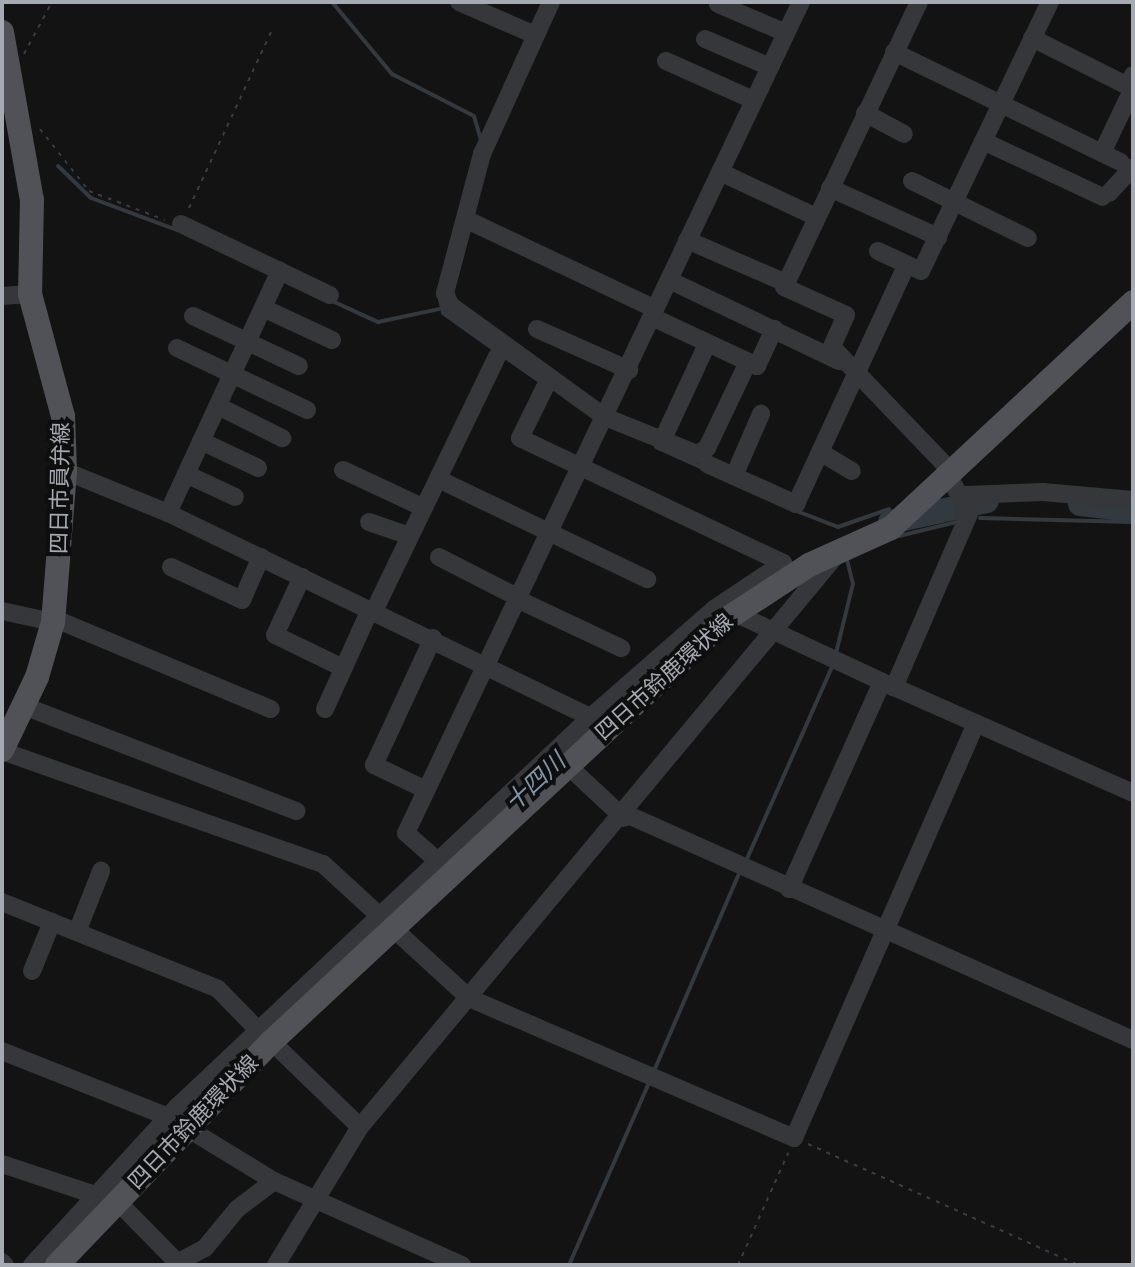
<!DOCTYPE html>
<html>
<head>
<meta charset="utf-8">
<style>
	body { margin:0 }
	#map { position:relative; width:1135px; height:1267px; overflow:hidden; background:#131314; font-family:Inter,"Noto Sans JP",sans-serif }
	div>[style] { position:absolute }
	.stream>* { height:4px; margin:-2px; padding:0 2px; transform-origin:2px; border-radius:2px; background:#32393f }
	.river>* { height:24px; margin:-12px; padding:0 12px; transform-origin:12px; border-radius:12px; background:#32393f }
	.path>* { height:2px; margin-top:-1px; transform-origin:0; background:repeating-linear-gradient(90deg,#3b3c40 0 4px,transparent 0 10px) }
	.minor>* { height:18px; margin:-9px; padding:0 9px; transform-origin:9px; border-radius:9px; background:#36373b }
	.major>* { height:24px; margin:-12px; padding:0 12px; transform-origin:12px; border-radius:12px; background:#515257 }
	span { translate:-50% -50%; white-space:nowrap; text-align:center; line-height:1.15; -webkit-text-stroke:8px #0e0e0f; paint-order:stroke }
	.street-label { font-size:22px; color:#a6aab3 }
	.water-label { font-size:24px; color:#8196aa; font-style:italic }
	.frame { position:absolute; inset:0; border:4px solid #a6aab3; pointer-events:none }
</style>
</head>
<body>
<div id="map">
	<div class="stream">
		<i style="left:332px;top:2px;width:94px;rotate:50.2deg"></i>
		<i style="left:392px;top:74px;width:92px;rotate:27.1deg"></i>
		<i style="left:474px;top:116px;width:25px;rotate:74deg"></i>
		<i style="left:58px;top:166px;width:46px;rotate:44.1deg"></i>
		<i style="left:91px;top:198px;width:92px;rotate:20.4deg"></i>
		<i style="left:439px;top:295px;width:18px;rotate:77deg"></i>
		<i style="left:443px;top:313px;width:64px;rotate:35.4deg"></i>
		<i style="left:330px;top:300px;width:53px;rotate:24.6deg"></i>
		<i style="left:378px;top:322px;width:62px;rotate:-12deg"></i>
		<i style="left:502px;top:355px;width:47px;rotate:34.7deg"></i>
		<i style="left:656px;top:447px;width:51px;rotate:24.1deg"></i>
		<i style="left:794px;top:510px;width:47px;rotate:21.1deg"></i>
		<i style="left:838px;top:527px;width:54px;rotate:-19.4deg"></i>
		<i style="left:922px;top:512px;width:11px;rotate:5deg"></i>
		<i style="left:980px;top:518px;width:153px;rotate:1.5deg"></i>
		<i style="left:899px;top:536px;width:60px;rotate:-13.6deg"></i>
		<i style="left:836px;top:653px;width:71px;rotate:-76.2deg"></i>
		<i style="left:853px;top:584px;width:25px;rotate:-104deg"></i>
		<i style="left:746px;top:861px;width:214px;rotate:-66.1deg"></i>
		<i style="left:654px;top:1071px;width:215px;rotate:-66.7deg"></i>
		<i style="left:569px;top:1265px;width:199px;rotate:-66.3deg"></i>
	</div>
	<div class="river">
		<i style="left:1080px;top:504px;width:53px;rotate:6.5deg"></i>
		<i style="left:890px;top:522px;width:99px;rotate:-12.2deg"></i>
		<i style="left:121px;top:1181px;width:135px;rotate:-46.5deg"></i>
	</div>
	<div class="path">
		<i style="left:24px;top:54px;width:59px;rotate:-61.7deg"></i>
		<i style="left:40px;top:129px;width:79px;rotate:51.7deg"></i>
		<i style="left:89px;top:191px;width:81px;rotate:20.9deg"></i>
		<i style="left:189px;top:208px;width:194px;rotate:-65deg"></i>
		<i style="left:808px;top:1144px;width:296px;rotate:24.1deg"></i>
		<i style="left:738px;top:1265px;width:123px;rotate:-65.9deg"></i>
	</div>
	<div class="minor">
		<i style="left:459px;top:2px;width:83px;rotate:23.5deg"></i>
		<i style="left:551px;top:2px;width:167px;rotate:114.4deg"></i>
		<i style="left:482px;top:154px;width:144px;rotate:104.9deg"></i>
		<i style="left:445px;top:293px;width:13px;rotate:67deg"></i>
		<i style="left:450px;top:305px;width:191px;rotate:35.9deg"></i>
		<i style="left:605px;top:417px;width:99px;rotate:21.9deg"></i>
		<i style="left:697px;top:454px;width:12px;rotate:-31deg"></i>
		<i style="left:707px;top:448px;width:93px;rotate:-64.5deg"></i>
		<i style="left:919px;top:2px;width:315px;rotate:115.3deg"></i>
		<i style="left:784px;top:287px;width:68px;rotate:24.3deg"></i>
		<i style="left:846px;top:315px;width:35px;rotate:114deg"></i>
		<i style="left:832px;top:347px;width:172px;rotate:46.2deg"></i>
		<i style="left:718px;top:4px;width:74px;rotate:23.1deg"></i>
		<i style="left:1032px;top:38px;width:107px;rotate:26.6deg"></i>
		<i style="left:1128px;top:86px;width:12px;rotate:-66deg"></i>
		<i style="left:705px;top:39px;width:71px;rotate:23.3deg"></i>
		<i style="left:894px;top:52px;width:252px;rotate:25.9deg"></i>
		<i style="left:666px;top:61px;width:95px;rotate:24.1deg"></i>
		<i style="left:865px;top:113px;width:44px;rotate:28.3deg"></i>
		<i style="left:983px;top:141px;width:132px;rotate:25deg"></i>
		<i style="left:1102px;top:153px;width:72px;rotate:-64.5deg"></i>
		<i style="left:720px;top:172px;width:106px;rotate:25.1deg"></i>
		<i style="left:912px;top:181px;width:129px;rotate:26.2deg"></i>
		<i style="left:830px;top:188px;width:119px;rotate:24.4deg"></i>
		<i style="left:1109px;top:193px;width:35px;rotate:-47deg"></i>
		<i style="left:465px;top:219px;width:210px;rotate:25.3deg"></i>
		<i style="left:181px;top:224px;width:165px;rotate:25.5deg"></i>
		<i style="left:687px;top:240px;width:108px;rotate:23.5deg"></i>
		<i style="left:878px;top:251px;width:47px;rotate:24.9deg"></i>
		<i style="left:921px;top:271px;width:298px;rotate:-64.4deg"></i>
		<i style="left:669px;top:280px;width:188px;rotate:25.5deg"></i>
		<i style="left:2px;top:296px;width:28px;rotate:-4deg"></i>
		<i style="left:263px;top:308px;width:76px;rotate:24.9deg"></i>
		<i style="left:193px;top:316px;width:117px;rotate:25.3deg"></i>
		<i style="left:652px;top:317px;width:116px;rotate:25deg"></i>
		<i style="left:757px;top:366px;width:41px;rotate:-65.3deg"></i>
		<i style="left:537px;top:329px;width:101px;rotate:24deg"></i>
		<i style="left:177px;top:348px;width:144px;rotate:25.5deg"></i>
		<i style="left:218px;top:406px;width:72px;rotate:26.6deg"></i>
		<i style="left:663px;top:439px;width:105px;rotate:-65.1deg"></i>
		<i style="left:201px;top:441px;width:63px;rotate:25.3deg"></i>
		<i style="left:820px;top:452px;width:37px;rotate:31deg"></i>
		<i style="left:707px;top:464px;width:98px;rotate:24.2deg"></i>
		<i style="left:796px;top:504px;width:262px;rotate:-65.2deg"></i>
		<i style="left:343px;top:470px;width:89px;rotate:25.1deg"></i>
		<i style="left:65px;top:471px;width:111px;rotate:22.2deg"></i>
		<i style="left:168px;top:513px;width:481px;rotate:25.8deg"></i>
		<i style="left:186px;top:474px;width:54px;rotate:25.1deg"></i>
		<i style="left:948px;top:474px;width:45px;rotate:62.3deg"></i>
		<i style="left:969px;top:514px;width:189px;rotate:113.4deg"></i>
		<i style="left:894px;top:687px;width:261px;rotate:23.9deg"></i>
		<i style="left:734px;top:476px;width:68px;rotate:-66.5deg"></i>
		<i style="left:438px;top:479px;width:232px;rotate:25.6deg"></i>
		<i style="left:965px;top:495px;width:78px;rotate:-2.2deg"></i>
		<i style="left:1043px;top:492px;width:90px;rotate:5.1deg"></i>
		<i style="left:168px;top:513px;width:267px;rotate:-65.2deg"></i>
		<i style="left:369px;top:522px;width:43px;rotate:18.9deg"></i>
		<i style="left:439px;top:557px;width:90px;rotate:27.1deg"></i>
		<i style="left:171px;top:567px;width:78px;rotate:24.9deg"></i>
		<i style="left:242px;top:600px;width:47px;rotate:-66.2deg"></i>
		<i style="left:302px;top:577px;width:64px;rotate:115deg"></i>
		<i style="left:275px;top:635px;width:76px;rotate:25.9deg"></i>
		<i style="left:519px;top:600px;width:113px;rotate:25.2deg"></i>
		<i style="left:2px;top:611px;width:52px;rotate:12.2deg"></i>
		<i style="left:374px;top:611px;width:283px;rotate:-64.2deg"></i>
		<i style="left:735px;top:613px;width:172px;rotate:25.1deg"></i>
		<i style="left:53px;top:618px;width:236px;rotate:22.7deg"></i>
		<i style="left:24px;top:706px;width:292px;rotate:21.1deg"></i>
		<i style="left:325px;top:709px;width:109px;rotate:-65.6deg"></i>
		<i style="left:2px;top:751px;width:340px;rotate:19.4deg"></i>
		<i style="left:323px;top:864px;width:198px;rotate:42.5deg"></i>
		<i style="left:469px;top:998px;width:354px;rotate:23.3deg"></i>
		<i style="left:794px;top:1138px;width:453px;rotate:-66.3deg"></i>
		<i style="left:566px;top:764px;width:79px;rotate:43deg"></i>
		<i style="left:426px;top:790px;width:58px;rotate:-154.3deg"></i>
		<i style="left:374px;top:765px;width:140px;rotate:-65.1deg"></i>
		<i style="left:626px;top:814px;width:555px;rotate:24.03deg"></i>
		<i style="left:448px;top:870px;width:56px;rotate:-138.6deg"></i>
		<i style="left:406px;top:833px;width:920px;rotate:-64.58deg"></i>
		<i style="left:789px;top:889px;width:227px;rotate:-65.8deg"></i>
		<i style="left:2px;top:902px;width:233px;rotate:21.9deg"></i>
		<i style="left:218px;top:989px;width:57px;rotate:45.7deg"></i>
		<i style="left:77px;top:932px;width:66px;rotate:-68.5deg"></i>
		<i style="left:32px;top:971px;width:53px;rotate:-67.8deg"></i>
		<i style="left:272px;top:1042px;width:122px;rotate:44deg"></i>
		<i style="left:2px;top:1051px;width:180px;rotate:21.6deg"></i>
		<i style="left:169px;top:1117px;width:123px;rotate:31.4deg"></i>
		<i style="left:274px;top:1181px;width:206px;rotate:24.1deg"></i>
		<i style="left:2px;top:1164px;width:108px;rotate:18.4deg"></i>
		<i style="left:117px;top:1201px;width:86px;rotate:45.5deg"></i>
		<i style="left:2px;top:1262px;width:4px;rotate:45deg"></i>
		<i style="left:32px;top:1265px;width:214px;rotate:-47.5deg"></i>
		<i style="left:177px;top:1107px;width:572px;rotate:-43.3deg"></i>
		<i style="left:593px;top:715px;width:161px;rotate:-41.2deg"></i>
		<i style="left:714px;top:609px;width:83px;rotate:-33.7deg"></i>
		<i style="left:783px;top:563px;width:291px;rotate:-154.6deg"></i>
		<i style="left:520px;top:438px;width:66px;rotate:-63.8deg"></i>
		<i style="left:173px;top:1265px;width:36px;rotate:-28deg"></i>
		<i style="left:205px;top:1248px;width:50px;rotate:-50.6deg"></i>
		<i style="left:237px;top:1209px;width:46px;rotate:-37.1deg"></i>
		<i style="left:276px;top:1265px;width:162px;rotate:-58.7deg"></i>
		<i style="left:360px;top:1127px;width:755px;rotate:-50.21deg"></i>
	</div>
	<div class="major">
		<i style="left:2px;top:32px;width:171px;rotate:79.9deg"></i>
		<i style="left:32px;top:200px;width:94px;rotate:91.2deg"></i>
		<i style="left:30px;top:294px;width:126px;rotate:74.9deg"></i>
		<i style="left:63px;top:416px;width:55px;rotate:87.9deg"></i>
		<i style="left:65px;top:471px;width:151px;rotate:94.5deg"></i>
		<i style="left:53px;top:622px;width:57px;rotate:106.2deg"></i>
		<i style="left:37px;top:677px;width:81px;rotate:115.6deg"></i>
		<i style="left:57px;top:1265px;width:309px;rotate:-46.2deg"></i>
		<i style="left:271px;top:1042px;width:620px;rotate:-42.91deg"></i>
		<i style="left:725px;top:620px;width:100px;rotate:-33.2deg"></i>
		<i style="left:809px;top:565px;width:90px;rotate:-24.3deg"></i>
		<i style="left:891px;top:528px;width:331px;rotate:-43deg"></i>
	</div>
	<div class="street-label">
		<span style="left:60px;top:488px;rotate:-89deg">四日市員弁線</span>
		<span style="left:664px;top:677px;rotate:-42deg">四日市鈴鹿環状線</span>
		<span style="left:193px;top:1122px;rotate:-46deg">四日市鈴鹿環状線</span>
	</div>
	<div class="water-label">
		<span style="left:535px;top:782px;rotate:-43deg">十四川</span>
	</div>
	<div class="frame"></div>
</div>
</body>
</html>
